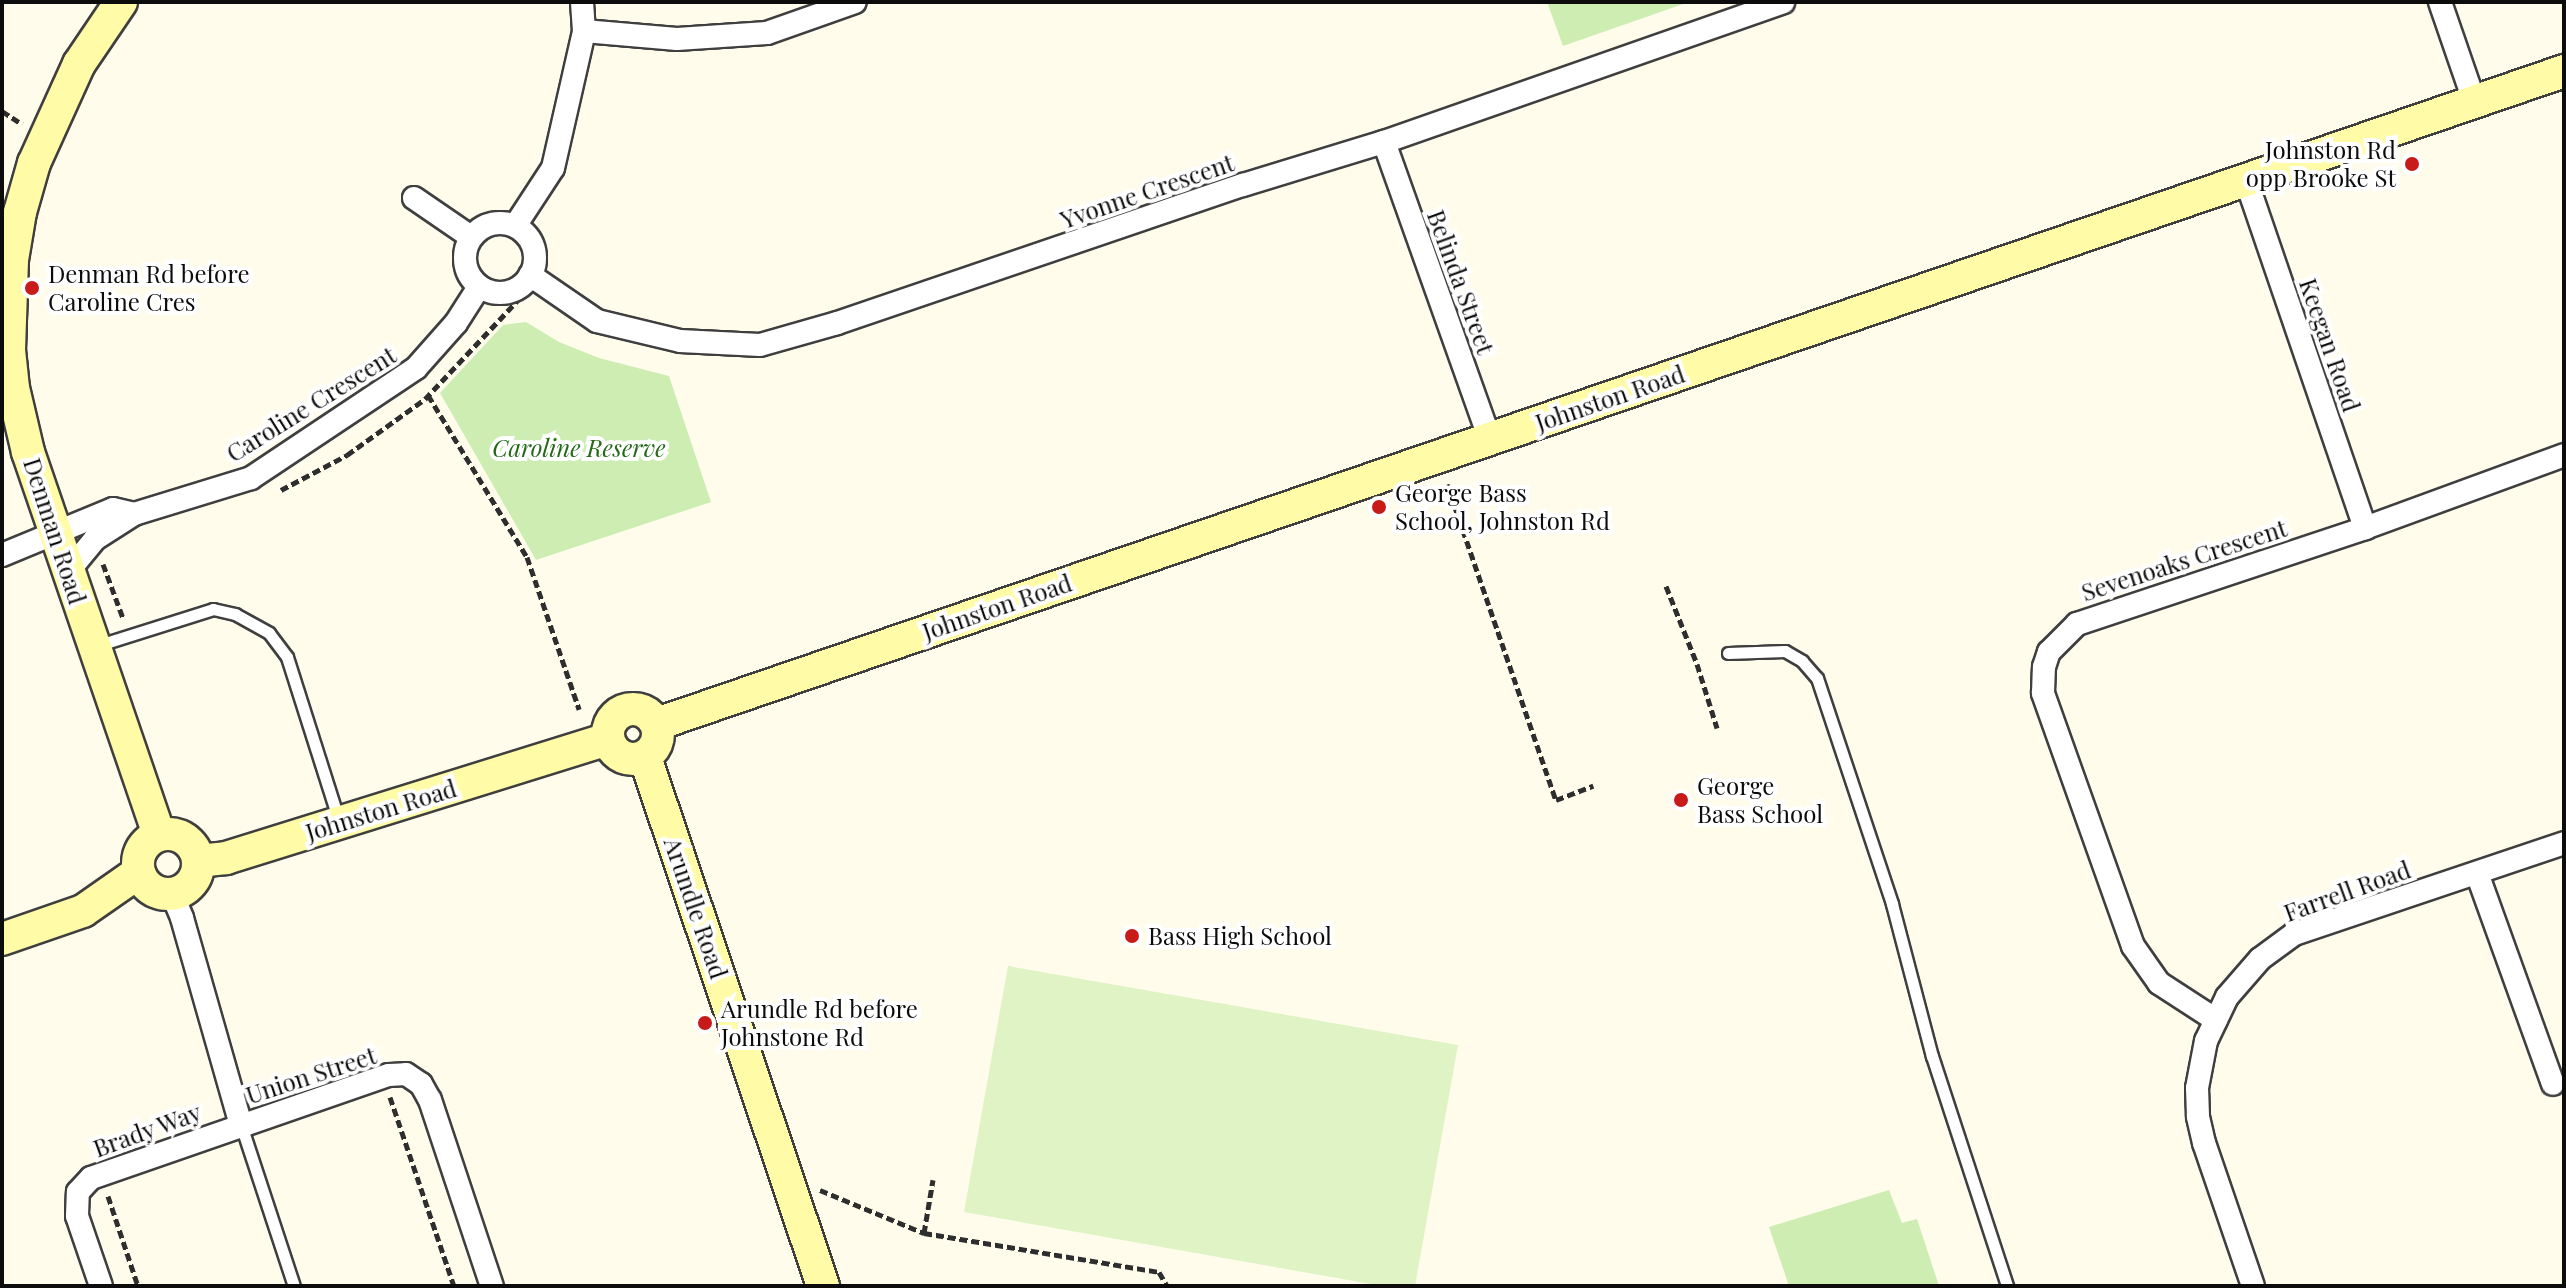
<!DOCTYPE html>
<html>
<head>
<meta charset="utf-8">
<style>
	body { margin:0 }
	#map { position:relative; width:2566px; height:1288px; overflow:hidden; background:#fffcec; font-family:"Playfair Display",serif }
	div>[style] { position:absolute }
	.green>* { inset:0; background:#cdedb2 }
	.pitch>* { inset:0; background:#e0f3c5 }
	.path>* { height:5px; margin-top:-2.5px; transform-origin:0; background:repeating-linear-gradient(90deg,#2e2e2e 0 8px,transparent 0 12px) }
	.roads { filter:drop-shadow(2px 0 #3f3f3f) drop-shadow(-2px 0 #3f3f3f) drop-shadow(0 2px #3f3f3f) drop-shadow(0 -2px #3f3f3f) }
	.lane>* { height:11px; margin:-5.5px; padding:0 5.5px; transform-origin:5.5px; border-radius:5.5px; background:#fff }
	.street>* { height:22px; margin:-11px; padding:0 11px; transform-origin:11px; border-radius:11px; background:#fff }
	.street>.ring { margin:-11px; padding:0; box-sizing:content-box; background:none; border:22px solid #fff; border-radius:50% }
	.secondary>* { height:32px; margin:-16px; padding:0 16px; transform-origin:16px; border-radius:16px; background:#fffba7 }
	.secondary>.ring { margin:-16px; padding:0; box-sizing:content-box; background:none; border:32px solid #fffba7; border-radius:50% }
	.dots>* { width:22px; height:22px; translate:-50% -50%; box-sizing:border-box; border:4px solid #fff; border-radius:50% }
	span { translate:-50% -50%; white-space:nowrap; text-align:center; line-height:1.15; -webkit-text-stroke:8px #fff; paint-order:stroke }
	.poi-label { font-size:24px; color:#0c0c0c }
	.right { translate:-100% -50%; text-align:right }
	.left { translate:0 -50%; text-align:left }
	.street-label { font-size:24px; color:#0c0c0c }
	.park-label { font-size:24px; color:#236917; font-style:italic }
	.frame { position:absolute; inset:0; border:4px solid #0c0c0c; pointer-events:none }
</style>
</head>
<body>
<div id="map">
	<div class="green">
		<i style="clip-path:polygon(1547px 2px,1689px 2px,1563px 46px)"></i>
		<i style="clip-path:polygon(526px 322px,559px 342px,599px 358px,669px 376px,711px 502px,536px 560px,440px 393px,503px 325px)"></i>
		<i style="clip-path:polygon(1889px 1190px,1902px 1223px,1917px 1219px,1939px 1286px,1789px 1286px,1769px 1227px)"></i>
	</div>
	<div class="pitch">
		<i style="clip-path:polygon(1008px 966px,1458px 1045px,1415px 1286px,1382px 1286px,964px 1212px)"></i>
	</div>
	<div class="path">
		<i style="left:2px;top:111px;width:24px;rotate:33deg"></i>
		<i style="left:428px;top:395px;width:190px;rotate:58.6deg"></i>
		<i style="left:527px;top:557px;width:161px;rotate:71.1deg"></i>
		<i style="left:1447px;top:484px;width:334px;rotate:71deg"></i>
		<i style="left:1556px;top:800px;width:40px;rotate:-21deg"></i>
		<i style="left:281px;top:490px;width:75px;rotate:-27.9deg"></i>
		<i style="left:347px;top:455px;width:96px;rotate:-35.7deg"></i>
		<i style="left:425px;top:399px;width:136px;rotate:-46.8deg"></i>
		<i style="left:103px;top:564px;width:58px;rotate:69.7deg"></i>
		<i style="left:1666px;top:586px;width:84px;rotate:68.3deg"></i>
		<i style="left:1697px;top:664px;width:67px;rotate:72.6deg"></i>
		<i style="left:390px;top:1097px;width:200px;rotate:71.3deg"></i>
		<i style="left:820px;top:1190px;width:113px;rotate:22.5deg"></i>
		<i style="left:924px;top:1233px;width:238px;rotate:9.4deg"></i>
		<i style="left:1159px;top:1272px;width:16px;rotate:60deg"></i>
		<i style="left:108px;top:1196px;width:95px;rotate:71.6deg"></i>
		<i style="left:924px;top:1233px;width:54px;rotate:-80.4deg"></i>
	</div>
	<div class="roads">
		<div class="lane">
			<i style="left:96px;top:646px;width:123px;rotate:-17.5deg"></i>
			<i style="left:213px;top:609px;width:23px;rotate:13deg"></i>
			<i style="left:235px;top:614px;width:39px;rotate:29deg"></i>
			<i style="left:269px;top:633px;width:30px;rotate:53deg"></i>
			<i style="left:287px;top:657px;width:172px;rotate:72.4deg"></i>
			<i style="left:1728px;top:653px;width:57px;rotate:-2deg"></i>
			<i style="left:1785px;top:651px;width:20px;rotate:30deg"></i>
			<i style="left:1802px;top:661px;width:23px;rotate:49deg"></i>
			<i style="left:1817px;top:678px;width:238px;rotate:71.6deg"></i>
			<i style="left:1892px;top:904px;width:157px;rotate:75.3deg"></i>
			<i style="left:1932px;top:1056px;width:242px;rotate:71.9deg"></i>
			<i style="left:241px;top:1125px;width:169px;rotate:71.8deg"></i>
		</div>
		<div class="street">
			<i style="left:2440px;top:2px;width:105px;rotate:71deg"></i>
			<i style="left:584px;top:31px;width:93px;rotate:4.9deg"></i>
			<i style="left:677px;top:39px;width:90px;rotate:-3.8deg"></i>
			<i style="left:767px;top:33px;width:93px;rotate:-19.4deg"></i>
			<i style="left:1384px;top:142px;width:315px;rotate:70.4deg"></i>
			<i style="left:2246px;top:180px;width:368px;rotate:71.1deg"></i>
			<i style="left:414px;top:198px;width:69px;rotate:34.4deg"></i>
			<i class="ring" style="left:465px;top:223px;width:48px;height:48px"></i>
			<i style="left:515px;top:226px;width:69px;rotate:-56.8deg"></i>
			<i style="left:553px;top:168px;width:140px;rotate:-77.2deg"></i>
			<i style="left:584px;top:31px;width:29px;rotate:-94deg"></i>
			<i style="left:530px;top:275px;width:81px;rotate:34.5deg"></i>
			<i style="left:597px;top:321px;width:85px;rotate:13.5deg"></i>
			<i style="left:680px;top:341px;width:80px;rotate:2.9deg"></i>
			<i style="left:760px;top:345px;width:80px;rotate:-15.9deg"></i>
			<i style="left:837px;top:323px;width:429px;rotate:-18.8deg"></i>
			<i style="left:1243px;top:185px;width:147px;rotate:-17deg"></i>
			<i style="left:1384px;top:142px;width:423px;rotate:-19.3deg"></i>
			<i style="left:2px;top:555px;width:120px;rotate:-22.5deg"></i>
			<i style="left:113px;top:509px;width:22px;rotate:13deg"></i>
			<i style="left:67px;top:573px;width:44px;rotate:-50.5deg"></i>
			<i style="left:95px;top:539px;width:46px;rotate:-32.7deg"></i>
			<i style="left:134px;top:514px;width:122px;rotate:-17.1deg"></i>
			<i style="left:251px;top:478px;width:198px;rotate:-33.7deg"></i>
			<i style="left:416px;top:368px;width:60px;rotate:-48.4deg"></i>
			<i style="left:456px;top:323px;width:43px;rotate:-57.4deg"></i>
			<i style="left:2477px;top:873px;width:224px;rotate:70.2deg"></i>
			<i style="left:172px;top:894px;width:26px;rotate:67deg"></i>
			<i style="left:182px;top:918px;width:215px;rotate:74.1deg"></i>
			<i style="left:2216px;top:1020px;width:68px;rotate:-147deg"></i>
			<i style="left:2159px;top:983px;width:45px;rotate:-125.1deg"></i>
			<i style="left:2133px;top:946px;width:269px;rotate:-109.6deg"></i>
			<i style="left:2043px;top:693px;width:26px;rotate:-88deg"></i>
			<i style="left:2044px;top:667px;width:16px;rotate:-72deg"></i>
			<i style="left:2049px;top:652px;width:40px;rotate:-45deg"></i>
			<i style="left:2077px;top:624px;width:304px;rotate:-18.4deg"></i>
			<i style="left:2365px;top:528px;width:212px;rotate:-20.1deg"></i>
			<i style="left:101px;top:1286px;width:74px;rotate:-108.9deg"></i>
			<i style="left:77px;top:1216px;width:24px;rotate:-88deg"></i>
			<i style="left:78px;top:1192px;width:19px;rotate:-47deg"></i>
			<i style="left:91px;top:1178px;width:315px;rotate:-19.1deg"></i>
			<i style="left:389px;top:1075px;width:17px;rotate:-3deg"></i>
			<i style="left:406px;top:1074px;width:18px;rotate:34deg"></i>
			<i style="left:421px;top:1084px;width:18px;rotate:61deg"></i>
			<i style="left:430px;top:1100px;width:196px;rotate:71.6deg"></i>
			<i style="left:2253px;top:1286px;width:151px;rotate:-108.9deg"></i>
			<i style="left:2204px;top:1143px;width:28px;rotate:-103deg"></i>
			<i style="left:2198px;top:1116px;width:28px;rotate:-92deg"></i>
			<i style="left:2197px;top:1088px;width:48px;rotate:-79.2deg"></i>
			<i style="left:2206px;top:1041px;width:49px;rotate:-64.5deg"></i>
			<i style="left:2227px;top:997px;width:50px;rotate:-49deg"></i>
			<i style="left:2260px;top:959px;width:42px;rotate:-36.3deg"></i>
			<i style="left:2294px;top:934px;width:285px;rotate:-18.6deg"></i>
		</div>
		<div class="secondary">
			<i style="left:121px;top:2px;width:75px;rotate:124.1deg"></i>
			<i style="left:79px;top:64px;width:109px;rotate:114.4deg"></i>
			<i style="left:34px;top:163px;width:51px;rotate:105.9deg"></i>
			<i style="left:20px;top:212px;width:49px;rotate:99.5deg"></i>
			<i style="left:12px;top:260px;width:90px;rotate:91.9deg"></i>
			<i style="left:9px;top:350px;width:38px;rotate:84deg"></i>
			<i style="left:13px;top:388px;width:66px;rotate:76.8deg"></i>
			<i style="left:28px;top:452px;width:404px;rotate:71.1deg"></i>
			<i class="ring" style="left:608px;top:709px;width:18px;height:18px"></i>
			<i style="left:657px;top:724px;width:2016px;rotate:-18.9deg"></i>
			<i style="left:645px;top:757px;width:558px;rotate:71.4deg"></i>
			<i class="ring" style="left:138px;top:834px;width:28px;height:28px"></i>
			<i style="left:198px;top:861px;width:28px;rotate:-6deg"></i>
			<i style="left:226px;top:858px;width:400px;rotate:-17.3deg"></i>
			<i style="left:2px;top:939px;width:86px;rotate:-19.1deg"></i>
			<i style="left:83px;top:911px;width:68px;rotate:-34.9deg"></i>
		</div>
	</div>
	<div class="dots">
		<i style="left:2412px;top:164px;background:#c81b19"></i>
		<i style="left:32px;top:288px;background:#c81b19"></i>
		<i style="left:1379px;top:507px;background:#c81b19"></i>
		<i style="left:1681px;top:800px;background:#c81b19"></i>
		<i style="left:1132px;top:936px;background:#c81b19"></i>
		<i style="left:705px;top:1023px;background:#c81b19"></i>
	</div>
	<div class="poi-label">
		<span class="right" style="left:2396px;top:164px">Johnston Rd<br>opp Brooke St</span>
		<span class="left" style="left:48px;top:288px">Denman Rd before<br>Caroline Cres</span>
		<span class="left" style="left:1395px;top:507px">George Bass<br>School, Johnston Rd</span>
		<span class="left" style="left:1697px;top:800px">George<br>Bass School</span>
		<span class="left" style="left:1148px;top:936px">Bass High School</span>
		<span class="left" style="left:721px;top:1023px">Arundle Rd before<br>Johnstone Rd</span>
	</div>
	<div class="street-label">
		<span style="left:1147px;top:191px;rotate:-19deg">Yvonne Crescent</span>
		<span style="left:1461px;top:282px;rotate:70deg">Belinda Street</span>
		<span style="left:2330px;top:345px;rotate:71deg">Keegan Road</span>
		<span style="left:1610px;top:398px;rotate:-19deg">Johnston Road</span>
		<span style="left:311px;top:404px;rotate:-32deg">Caroline Crescent</span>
		<span style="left:55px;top:531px;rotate:72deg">Denman Road</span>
		<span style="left:2184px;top:560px;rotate:-18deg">Sevenoaks Crescent</span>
		<span style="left:997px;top:607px;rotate:-19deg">Johnston Road</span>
		<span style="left:381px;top:810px;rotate:-17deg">Johnston Road</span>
		<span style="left:2347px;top:891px;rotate:-20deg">Farrell Road</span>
		<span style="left:696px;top:908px;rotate:71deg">Arundle Road</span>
		<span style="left:311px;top:1075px;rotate:-18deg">Union Street</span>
		<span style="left:147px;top:1130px;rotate:-20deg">Brady Way</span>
	</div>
	<div class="park-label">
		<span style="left:579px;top:448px">Caroline Reserve</span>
	</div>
	<div class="frame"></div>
</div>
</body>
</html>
